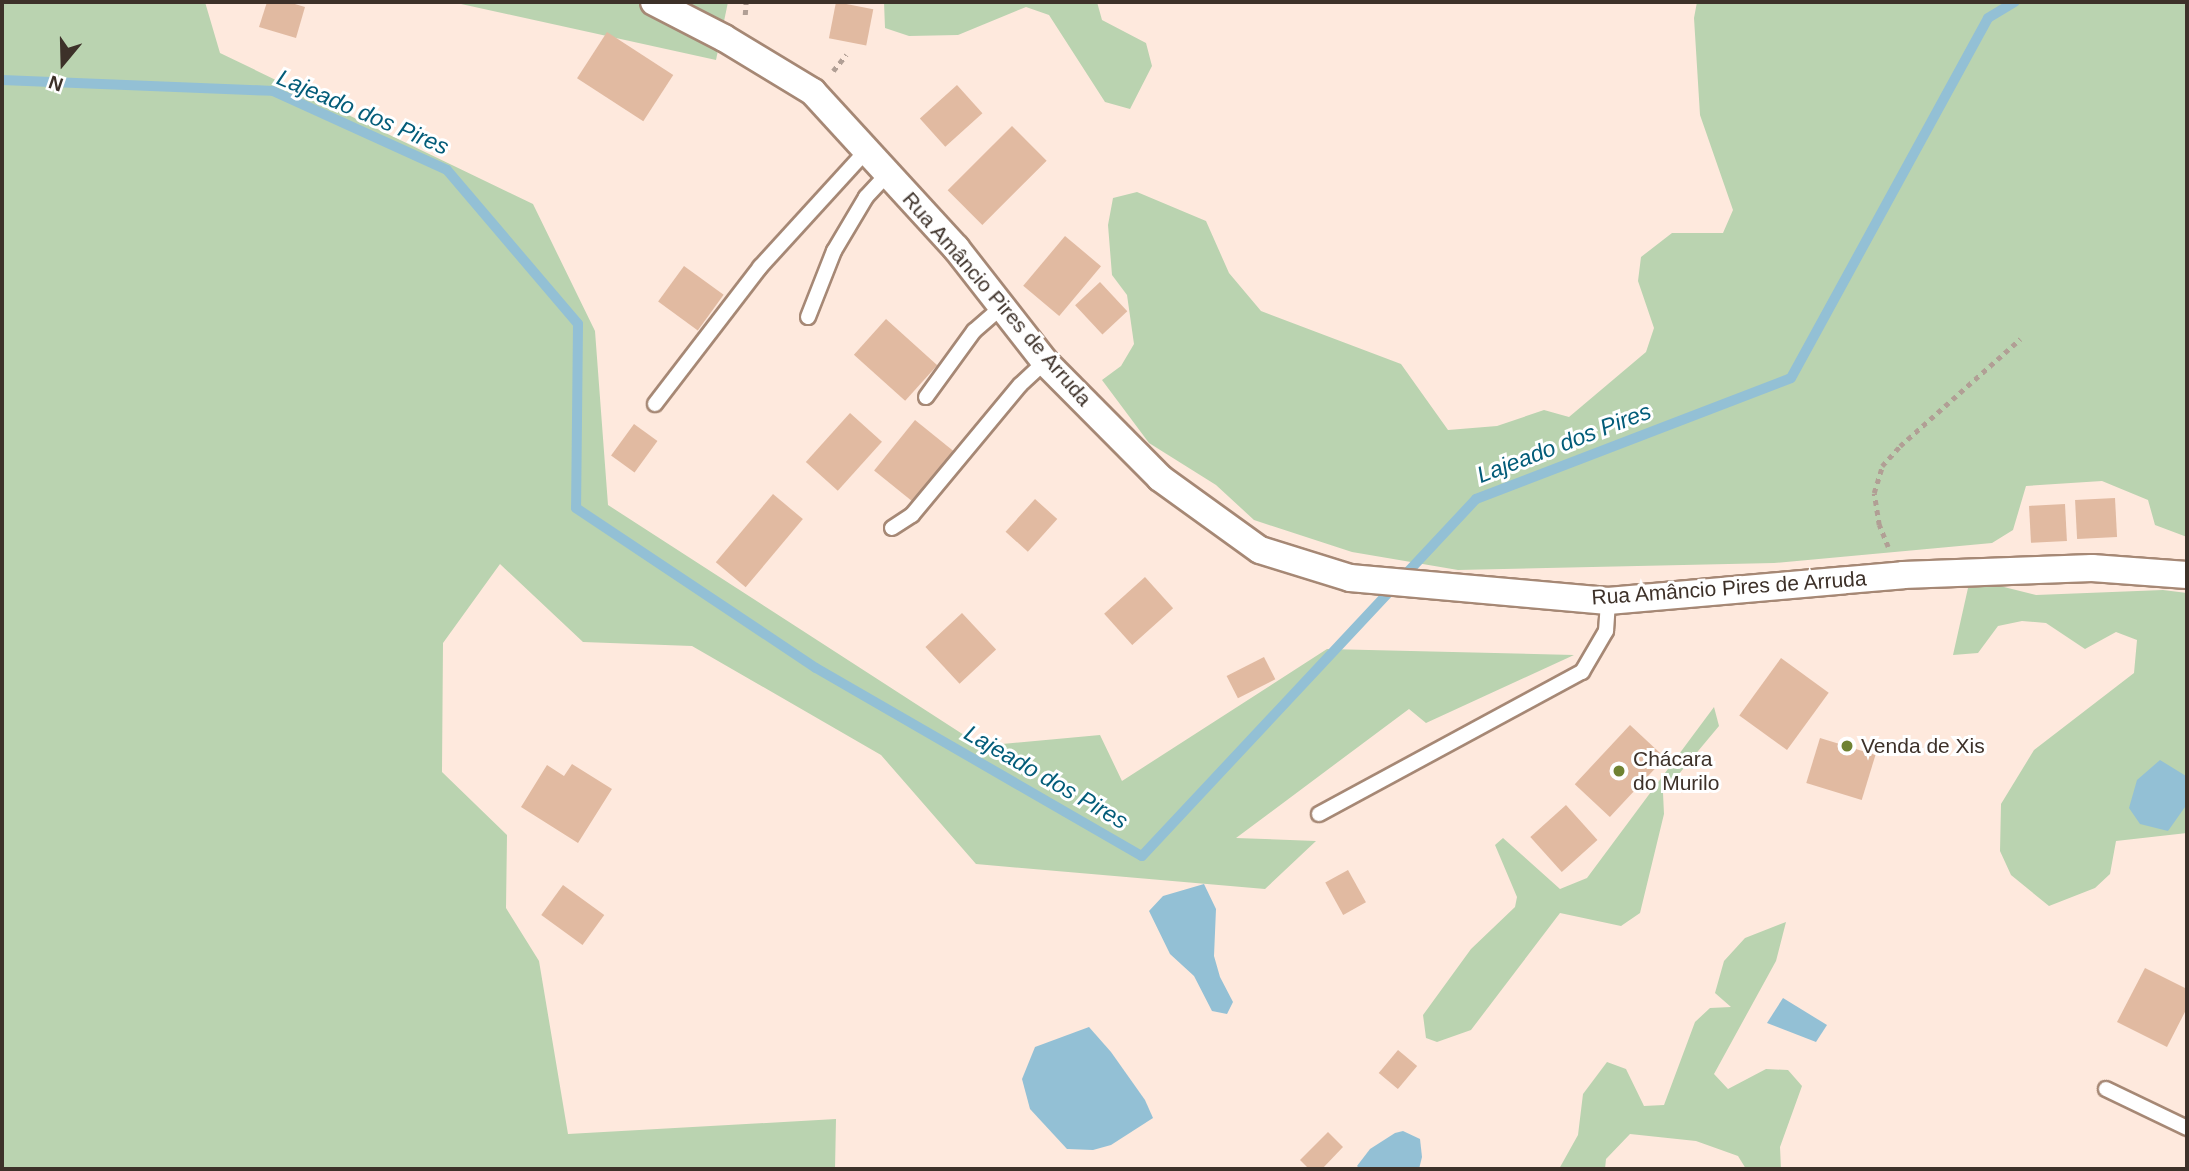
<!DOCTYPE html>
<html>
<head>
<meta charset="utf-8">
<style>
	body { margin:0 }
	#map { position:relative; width:2189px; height:1171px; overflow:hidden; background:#fee9dd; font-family:Arial,sans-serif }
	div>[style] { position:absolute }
	.green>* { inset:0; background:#bad3b0 }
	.water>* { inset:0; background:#93c0d5 }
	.stream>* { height:10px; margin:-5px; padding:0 5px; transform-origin:5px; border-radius:5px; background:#93c0d5 }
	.building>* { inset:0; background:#e1baa1; transform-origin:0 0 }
	.path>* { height:4.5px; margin-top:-2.25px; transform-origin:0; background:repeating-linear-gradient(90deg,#b19f95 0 5px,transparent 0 10px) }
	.roads { filter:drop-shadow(2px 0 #a68875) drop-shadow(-2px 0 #a68875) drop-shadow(0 2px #a68875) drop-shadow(0 -2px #a68875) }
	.service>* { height:14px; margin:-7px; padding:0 7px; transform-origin:7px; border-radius:7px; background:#fff }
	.minor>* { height:26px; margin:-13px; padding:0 13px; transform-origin:13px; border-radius:13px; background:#fff }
	.dots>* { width:19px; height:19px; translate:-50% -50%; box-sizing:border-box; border:4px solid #fff; border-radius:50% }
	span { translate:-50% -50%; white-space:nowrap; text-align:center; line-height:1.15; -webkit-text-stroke:6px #fff; paint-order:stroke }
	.street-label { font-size:21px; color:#3d3129 }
	.poi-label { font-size:21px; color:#3d3129 }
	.left { translate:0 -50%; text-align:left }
	.water-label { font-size:23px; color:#035c79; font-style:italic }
	.frame { position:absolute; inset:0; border:4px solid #3d3129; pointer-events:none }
	.north { position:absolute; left:28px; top:28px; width:70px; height:70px; -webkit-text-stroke:5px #fff; paint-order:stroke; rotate:199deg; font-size:19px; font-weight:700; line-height:28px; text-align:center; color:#3d3129 }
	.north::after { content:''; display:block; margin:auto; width:24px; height:32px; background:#3d3129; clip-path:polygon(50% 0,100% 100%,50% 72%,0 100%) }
</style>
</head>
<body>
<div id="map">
	<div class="green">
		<i style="clip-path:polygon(2px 2px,205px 2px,220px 53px,533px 204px,595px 331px,608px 505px,981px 746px,1100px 735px,1122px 781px,1327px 649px,1574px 655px,1426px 723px,1409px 709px,1236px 838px,1316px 841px,1265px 889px,976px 864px,881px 755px,692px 646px,583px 642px,500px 564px,443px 643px,442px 772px,507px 835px,506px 908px,539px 961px,568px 1134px,836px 1119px,835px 1169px,2px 1169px)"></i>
		<i style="clip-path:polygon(452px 2px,728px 2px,716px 60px)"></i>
		<i style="clip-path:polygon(884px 2px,1097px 2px,1102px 20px,1146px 43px,1152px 66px,1130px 109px,1105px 102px,1049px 15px,1026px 7px,958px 35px,909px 36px,885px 28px)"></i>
		<i style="clip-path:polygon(1697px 2px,2187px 2px,2187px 537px,2155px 525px,2148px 500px,2102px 481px,2026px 486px,2013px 530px,1992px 543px,1774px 563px,1458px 570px,1352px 552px,1254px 520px,1216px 485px,1149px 443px,1102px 380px,1121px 366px,1134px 344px,1127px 295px,1112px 275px,1108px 225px,1113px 198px,1137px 192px,1206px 221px,1229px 273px,1261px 311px,1401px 364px,1448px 430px,1497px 426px,1544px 410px,1569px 417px,1646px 352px,1654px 328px,1638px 281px,1641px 257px,1672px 233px,1723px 233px,1733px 210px,1700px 115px,1694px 18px)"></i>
		<i style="clip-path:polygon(1980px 581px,2036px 595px,2163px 590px,2187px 593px,2187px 833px,2116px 841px,2110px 874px,2095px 888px,2049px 906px,2011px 875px,2000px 851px,2001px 804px,2034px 750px,2134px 673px,2137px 640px,2116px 632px,2085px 649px,2046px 623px,2022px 621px,1998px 626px,1978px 653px,1953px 655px,1968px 588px)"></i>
		<i style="clip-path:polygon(1714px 707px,1719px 726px,1663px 793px,1664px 814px,1640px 913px,1621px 926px,1560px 913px,1471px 1030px,1437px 1042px,1426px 1038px,1423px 1015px,1471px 949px,1515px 907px,1517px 897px,1495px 845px,1503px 838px,1560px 889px,1587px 878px)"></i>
		<i style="clip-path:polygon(1786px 922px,1776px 961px,1714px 1074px,1728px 1089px,1766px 1069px,1788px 1070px,1802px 1086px,1780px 1147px,1781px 1169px,1746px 1169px,1738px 1156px,1696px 1141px,1630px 1134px,1606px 1159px,1605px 1169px,1559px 1169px,1578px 1135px,1583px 1094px,1607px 1062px,1626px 1069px,1644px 1106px,1664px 1105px,1695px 1022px,1710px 1008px,1731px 1007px,1715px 993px,1724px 961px,1745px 938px)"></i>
	</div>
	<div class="water">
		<i style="clip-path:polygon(2160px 760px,2186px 776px,2185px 807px,2168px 831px,2140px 824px,2129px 808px,2137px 780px)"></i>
		<i style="clip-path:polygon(1204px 884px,1216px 909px,1214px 956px,1220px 977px,1233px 1002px,1227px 1014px,1212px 1011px,1194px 976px,1170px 954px,1149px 911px,1163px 896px)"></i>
		<i style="clip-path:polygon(1783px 998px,1827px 1025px,1816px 1042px,1767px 1023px)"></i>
		<i style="clip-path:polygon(1089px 1027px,1111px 1052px,1145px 1100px,1153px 1118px,1111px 1145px,1093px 1150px,1067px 1149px,1030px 1109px,1022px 1079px,1035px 1047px)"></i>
		<i style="clip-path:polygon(1403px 1131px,1420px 1139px,1422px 1157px,1419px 1169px,1360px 1169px,1357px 1166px,1370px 1149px,1395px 1133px)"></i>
	</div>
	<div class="stream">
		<i style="left:2px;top:80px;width:271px;rotate:2.3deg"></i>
		<i style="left:273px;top:91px;width:191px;rotate:24.4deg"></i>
		<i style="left:447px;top:170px;width:202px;rotate:49.6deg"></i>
		<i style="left:578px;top:324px;width:184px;rotate:90.6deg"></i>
		<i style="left:576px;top:508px;width:288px;rotate:33.7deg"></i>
		<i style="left:816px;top:668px;width:376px;rotate:30deg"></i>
		<i style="left:1142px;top:856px;width:489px;rotate:-46.9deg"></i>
		<i style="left:1476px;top:499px;width:337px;rotate:-21deg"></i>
		<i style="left:1791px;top:378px;width:410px;rotate:-61.3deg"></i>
		<i style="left:1988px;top:18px;width:31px;rotate:-31deg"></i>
	</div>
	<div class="building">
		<i style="clip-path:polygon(267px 2px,288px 2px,305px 7px,296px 38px,259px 27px)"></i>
		<i style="left:836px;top:2px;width:38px;height:37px;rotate:11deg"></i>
		<i style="left:607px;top:32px;width:79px;height:55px;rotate:33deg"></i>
		<i style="left:957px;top:85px;width:38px;height:50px;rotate:48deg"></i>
		<i style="left:1012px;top:126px;width:49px;height:91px;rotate:45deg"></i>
		<i style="left:1065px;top:236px;width:47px;height:65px;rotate:40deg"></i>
		<i style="left:684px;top:266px;width:49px;height:44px;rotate:36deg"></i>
		<i style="left:1100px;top:282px;width:40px;height:34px;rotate:47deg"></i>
		<i style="left:886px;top:319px;width:69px;height:48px;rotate:42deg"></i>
		<i style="left:850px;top:413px;width:43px;height:66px;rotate:42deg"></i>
		<i style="left:915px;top:420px;width:53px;height:65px;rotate:39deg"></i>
		<i style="left:634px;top:424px;width:29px;height:39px;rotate:36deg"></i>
		<i style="left:773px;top:494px;width:39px;height:89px;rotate:40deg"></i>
		<i style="left:2115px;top:498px;width:39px;height:40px;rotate:87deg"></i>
		<i style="left:1035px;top:499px;width:30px;height:44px;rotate:42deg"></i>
		<i style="left:2065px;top:504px;width:37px;height:36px;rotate:87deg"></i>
		<i style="left:1145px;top:577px;width:42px;height:55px;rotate:48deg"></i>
		<i style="left:962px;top:613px;width:50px;height:50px;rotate:47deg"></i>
		<i style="left:1264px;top:657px;width:25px;height:42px;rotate:63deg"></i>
		<i style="left:1781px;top:658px;width:59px;height:71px;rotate:36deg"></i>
		<i style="left:1630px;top:725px;width:48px;height:81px;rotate:43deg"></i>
		<i style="left:1820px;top:738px;width:58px;height:47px;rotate:17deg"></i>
		<i style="clip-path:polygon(572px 764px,612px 789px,578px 843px,521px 807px,547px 765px,564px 776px)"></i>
		<i style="left:1566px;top:805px;width:47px;height:48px;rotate:48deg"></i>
		<i style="left:1348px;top:870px;width:37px;height:26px;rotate:61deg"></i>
		<i style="left:563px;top:885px;width:51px;height:37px;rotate:36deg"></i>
		<i style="clip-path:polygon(2145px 968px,2187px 989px,2187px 1008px,2167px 1047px,2117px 1022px)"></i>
		<i style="left:1398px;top:1050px;width:25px;height:30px;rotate:40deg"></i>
		<i style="clip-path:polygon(1328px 1132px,1343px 1147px,1322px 1169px,1309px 1169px,1300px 1160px)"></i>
	</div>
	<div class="path">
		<i style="left:745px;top:15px;width:13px;rotate:-86deg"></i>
		<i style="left:833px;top:71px;width:21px;rotate:-51deg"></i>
		<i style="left:1888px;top:547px;width:24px;rotate:-112deg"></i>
		<i style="left:1879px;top:525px;width:32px;rotate:-99deg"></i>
		<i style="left:1874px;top:493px;width:28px;rotate:-73deg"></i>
		<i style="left:1882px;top:466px;width:27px;rotate:-48deg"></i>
		<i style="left:1900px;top:446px;width:161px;rotate:-41.7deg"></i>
	</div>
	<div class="roads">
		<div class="service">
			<i style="left:808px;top:317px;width:71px;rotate:-68.5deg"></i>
			<i style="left:834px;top:251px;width:63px;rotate:-59.3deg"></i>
			<i style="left:866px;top:197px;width:33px;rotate:-47deg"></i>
			<i style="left:926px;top:397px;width:82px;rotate:-54deg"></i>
			<i style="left:974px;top:331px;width:40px;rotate:-41deg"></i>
			<i style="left:655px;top:404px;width:173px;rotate:-52.5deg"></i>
			<i style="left:760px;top:267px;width:159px;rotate:-47.6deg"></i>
			<i style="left:892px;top:528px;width:24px;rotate:-33deg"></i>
			<i style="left:912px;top:515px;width:169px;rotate:-50.3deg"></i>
			<i style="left:1020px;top:385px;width:34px;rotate:-43deg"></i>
			<i style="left:1319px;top:814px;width:299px;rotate:-28.4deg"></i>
			<i style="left:1582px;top:672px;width:48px;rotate:-59.7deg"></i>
			<i style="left:1606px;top:631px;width:30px;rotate:-86deg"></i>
			<i style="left:2106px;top:1089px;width:90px;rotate:25.7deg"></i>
		</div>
		<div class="minor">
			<i style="left:654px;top:2px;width:79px;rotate:27.2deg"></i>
			<i style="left:724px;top:38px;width:104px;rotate:31.2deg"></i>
			<i style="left:813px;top:92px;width:212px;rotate:47.5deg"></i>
			<i style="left:956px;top:248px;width:145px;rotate:52deg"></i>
			<i style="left:1045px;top:362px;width:163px;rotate:45.2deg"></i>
			<i style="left:1160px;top:478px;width:123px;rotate:35.8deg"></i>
			<i style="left:1260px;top:550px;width:94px;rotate:17.3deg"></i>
			<i style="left:1350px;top:578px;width:259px;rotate:5.1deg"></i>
			<i style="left:1608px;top:601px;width:296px;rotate:-5deg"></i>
			<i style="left:1903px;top:575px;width:189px;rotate:-2.1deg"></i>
			<i style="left:2092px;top:568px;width:95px;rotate:4.2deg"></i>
		</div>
	</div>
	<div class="dots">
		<i style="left:1847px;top:746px;background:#6f8232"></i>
		<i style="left:1619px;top:771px;background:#6f8232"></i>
	</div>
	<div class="street-label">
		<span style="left:997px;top:299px;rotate:49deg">Rua Amâncio Pires de Arruda</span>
		<span style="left:1729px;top:588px;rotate:-4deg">Rua Amâncio Pires de Arruda</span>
	</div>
	<div class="poi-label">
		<span class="left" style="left:1861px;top:746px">Venda de Xis</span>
		<span class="left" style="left:1633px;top:771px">Chácara<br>do Murilo</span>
	</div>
	<div class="water-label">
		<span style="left:363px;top:112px;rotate:23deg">Lajeado dos Pires</span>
		<span style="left:1564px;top:443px;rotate:-21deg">Lajeado dos Pires</span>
		<span style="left:1046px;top:777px;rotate:30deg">Lajeado dos Pires</span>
	</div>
	<div class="frame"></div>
	<div class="north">N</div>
</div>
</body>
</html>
